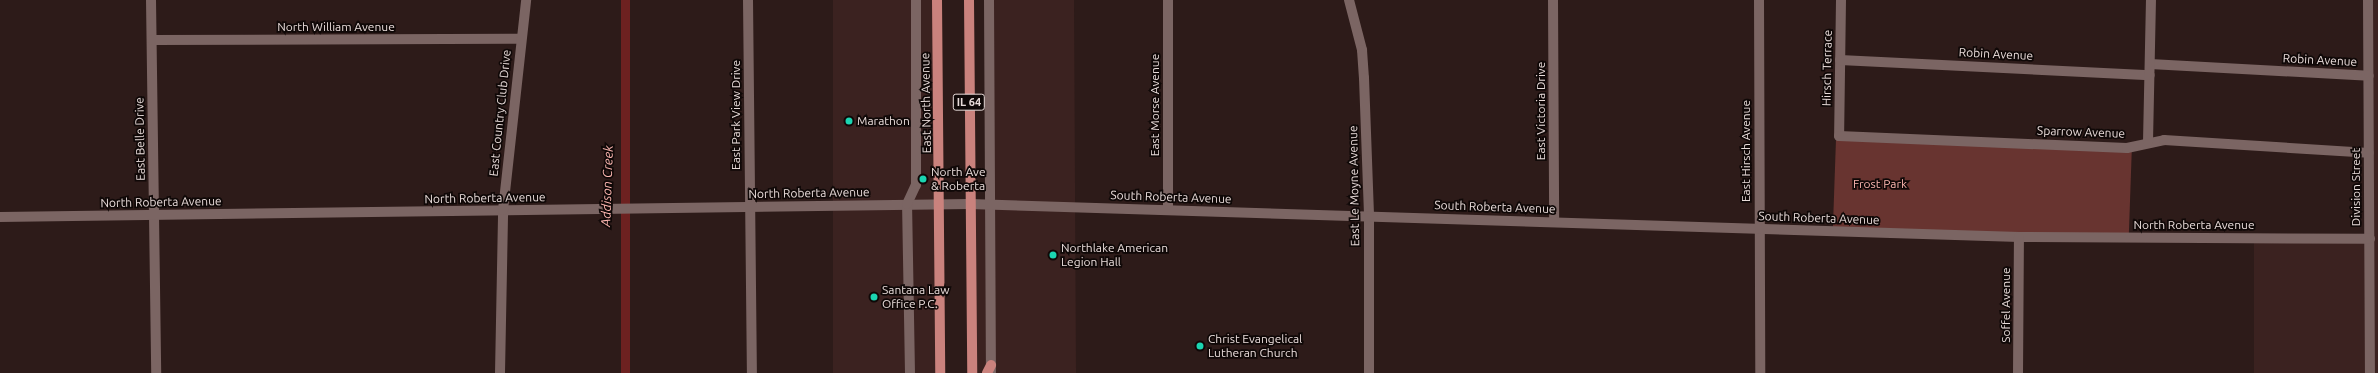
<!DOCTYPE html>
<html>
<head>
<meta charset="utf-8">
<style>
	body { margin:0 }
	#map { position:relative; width:2378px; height:373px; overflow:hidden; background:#2d1b19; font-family:Ubuntu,sans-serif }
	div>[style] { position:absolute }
	.built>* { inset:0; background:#3b2220; transform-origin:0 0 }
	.green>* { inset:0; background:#683430; transform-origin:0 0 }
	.water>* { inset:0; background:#6d2120; transform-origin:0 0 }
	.minor>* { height:10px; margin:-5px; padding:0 5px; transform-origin:5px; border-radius:5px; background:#7b6563 }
	.major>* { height:10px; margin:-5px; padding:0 5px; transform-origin:5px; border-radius:5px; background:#ca827d }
	.dots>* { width:11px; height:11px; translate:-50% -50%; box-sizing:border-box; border:2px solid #0f0807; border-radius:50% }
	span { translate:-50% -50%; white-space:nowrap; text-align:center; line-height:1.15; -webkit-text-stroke:3.5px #0f0807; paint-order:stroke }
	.shield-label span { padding:1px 3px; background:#0f0807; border:1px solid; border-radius:3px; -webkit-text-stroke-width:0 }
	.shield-label { font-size:11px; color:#e9dcda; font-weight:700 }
	.street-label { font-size:12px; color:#e9dcda }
	.poi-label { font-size:12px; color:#e9dcda }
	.left { translate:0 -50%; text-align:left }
	.park-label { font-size:12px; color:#fbb5af }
	.water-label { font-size:13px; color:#fcb6b0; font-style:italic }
</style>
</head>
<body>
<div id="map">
	<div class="built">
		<i style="left:833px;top:0;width:104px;height:373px"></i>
		<i style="clip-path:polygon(988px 0,1074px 0,1076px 373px,972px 373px,970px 204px,990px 204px)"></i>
		<i style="clip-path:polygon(2368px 0,2378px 0,2378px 373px,2254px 373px,2254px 238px,2369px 239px)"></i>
	</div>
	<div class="green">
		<i style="left:1836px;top:139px;width:296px;height:88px;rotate:2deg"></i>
	</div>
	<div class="water">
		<i style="left:621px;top:0;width:9px;height:373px"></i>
	</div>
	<div class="minor">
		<i style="left:151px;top:0;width:373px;rotate:89.2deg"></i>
		<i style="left:748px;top:0;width:373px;rotate:89.4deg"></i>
		<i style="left:989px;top:0;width:373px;rotate:89.7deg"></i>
		<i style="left:1349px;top:0;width:52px;rotate:75.4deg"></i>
		<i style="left:1362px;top:50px;width:28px;rotate:86deg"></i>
		<i style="left:1364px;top:78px;width:138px;rotate:87.9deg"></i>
		<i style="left:1369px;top:216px;width:157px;rotate:90deg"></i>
		<i style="left:1553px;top:0;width:222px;rotate:89.7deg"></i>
		<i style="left:1759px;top:0;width:373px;rotate:89.8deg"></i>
		<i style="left:1841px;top:0;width:136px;rotate:90.8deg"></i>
		<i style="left:1839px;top:136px;width:288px;rotate:2.4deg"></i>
		<i style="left:2127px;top:148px;width:38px;rotate:-12deg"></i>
		<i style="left:2164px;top:140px;width:205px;rotate:3.6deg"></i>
		<i style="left:2368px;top:0;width:373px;rotate:89.7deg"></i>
		<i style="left:152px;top:40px;width:368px;rotate:-0.2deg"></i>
		<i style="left:1840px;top:60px;width:310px;rotate:2.8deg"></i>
		<i style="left:2150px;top:64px;width:219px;rotate:3.1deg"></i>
		<i style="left:2148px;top:142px;width:142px;rotate:-88.8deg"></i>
		<i style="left:1168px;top:210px;width:210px;rotate:-90deg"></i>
		<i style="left:0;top:217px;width:970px;rotate:-0.77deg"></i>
		<i style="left:970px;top:204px;width:1050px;rotate:1.8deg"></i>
		<i style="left:2019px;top:237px;width:351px;rotate:0.3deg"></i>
		<i style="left:500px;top:373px;width:163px;rotate:-88.9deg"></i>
		<i style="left:503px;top:210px;width:211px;rotate:-83.7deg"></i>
		<i style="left:910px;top:373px;width:169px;rotate:-91deg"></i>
		<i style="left:907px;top:204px;width:21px;rotate:-65deg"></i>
		<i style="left:916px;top:185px;width:185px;rotate:-90deg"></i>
		<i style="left:2018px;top:373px;width:136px;rotate:-89.6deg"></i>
	</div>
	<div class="major">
		<i style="left:937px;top:0;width:373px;rotate:89.5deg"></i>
		<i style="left:969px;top:0;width:373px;rotate:89.5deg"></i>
		<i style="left:987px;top:373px;width:9px;rotate:-63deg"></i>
	</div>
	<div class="dots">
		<i style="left:849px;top:121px;background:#1bd5b1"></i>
		<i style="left:923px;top:179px;background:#1bd5b1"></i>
		<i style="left:1053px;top:255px;background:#1bd5b1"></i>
		<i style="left:874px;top:297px;background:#1bd5b1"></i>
		<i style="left:1200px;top:346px;background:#1bd5b1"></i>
	</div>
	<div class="shield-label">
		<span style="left:969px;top:102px">IL 64</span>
	</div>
	<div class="street-label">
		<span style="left:336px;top:27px">North William Avenue</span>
		<span style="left:1996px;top:54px;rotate:3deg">Robin Avenue</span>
		<span style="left:2320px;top:60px;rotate:3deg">Robin Avenue</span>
		<span style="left:1827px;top:68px;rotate:-89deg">Hirsch Terrace</span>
		<span style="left:926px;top:103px;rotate:-91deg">East North Avenue</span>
		<span style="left:1155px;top:105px;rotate:-90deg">East Morse Avenue</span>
		<span style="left:1541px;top:111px;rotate:-90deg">East Victoria Drive</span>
		<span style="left:500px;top:113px;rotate:-84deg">East Country Club Drive</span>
		<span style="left:736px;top:115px;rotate:-90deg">East Park View Drive</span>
		<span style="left:2081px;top:132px;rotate:2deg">Sparrow Avenue</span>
		<span style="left:140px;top:139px;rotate:-91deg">East Belle Drive</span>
		<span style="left:1746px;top:151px;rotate:-90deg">East Hirsch Avenue</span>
		<span style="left:1354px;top:186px;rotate:-91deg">East Le Moyne Avenue</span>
		<span style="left:2356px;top:187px;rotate:-90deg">Division Street</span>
		<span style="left:809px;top:193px;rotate:-1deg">North Roberta Avenue</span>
		<span style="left:1171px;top:197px;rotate:2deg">South Roberta Avenue</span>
		<span style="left:485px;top:198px;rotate:-1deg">North Roberta Avenue</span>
		<span style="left:161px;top:202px;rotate:-1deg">North Roberta Avenue</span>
		<span style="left:1495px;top:207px;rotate:2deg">South Roberta Avenue</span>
		<span style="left:1819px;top:218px;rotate:2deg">South Roberta Avenue</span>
		<span style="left:2194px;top:225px">North Roberta Avenue</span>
		<span style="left:2006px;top:305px;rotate:-90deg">Soffel Avenue</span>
	</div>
	<div class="poi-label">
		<span class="left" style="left:857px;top:121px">Marathon</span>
		<span class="left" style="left:931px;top:179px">North Ave<br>&amp; Roberta</span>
		<span class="left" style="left:1061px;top:255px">Northlake American<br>Legion Hall</span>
		<span class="left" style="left:882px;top:297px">Santana Law<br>Office P.C.</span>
		<span class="left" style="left:1208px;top:346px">Christ Evangelical<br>Lutheran Church</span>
	</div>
	<div class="park-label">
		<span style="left:1880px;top:184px">Frost Park</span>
	</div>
	<div class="water-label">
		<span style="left:607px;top:186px;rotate:-88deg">Addison Creek</span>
	</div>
</div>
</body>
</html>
